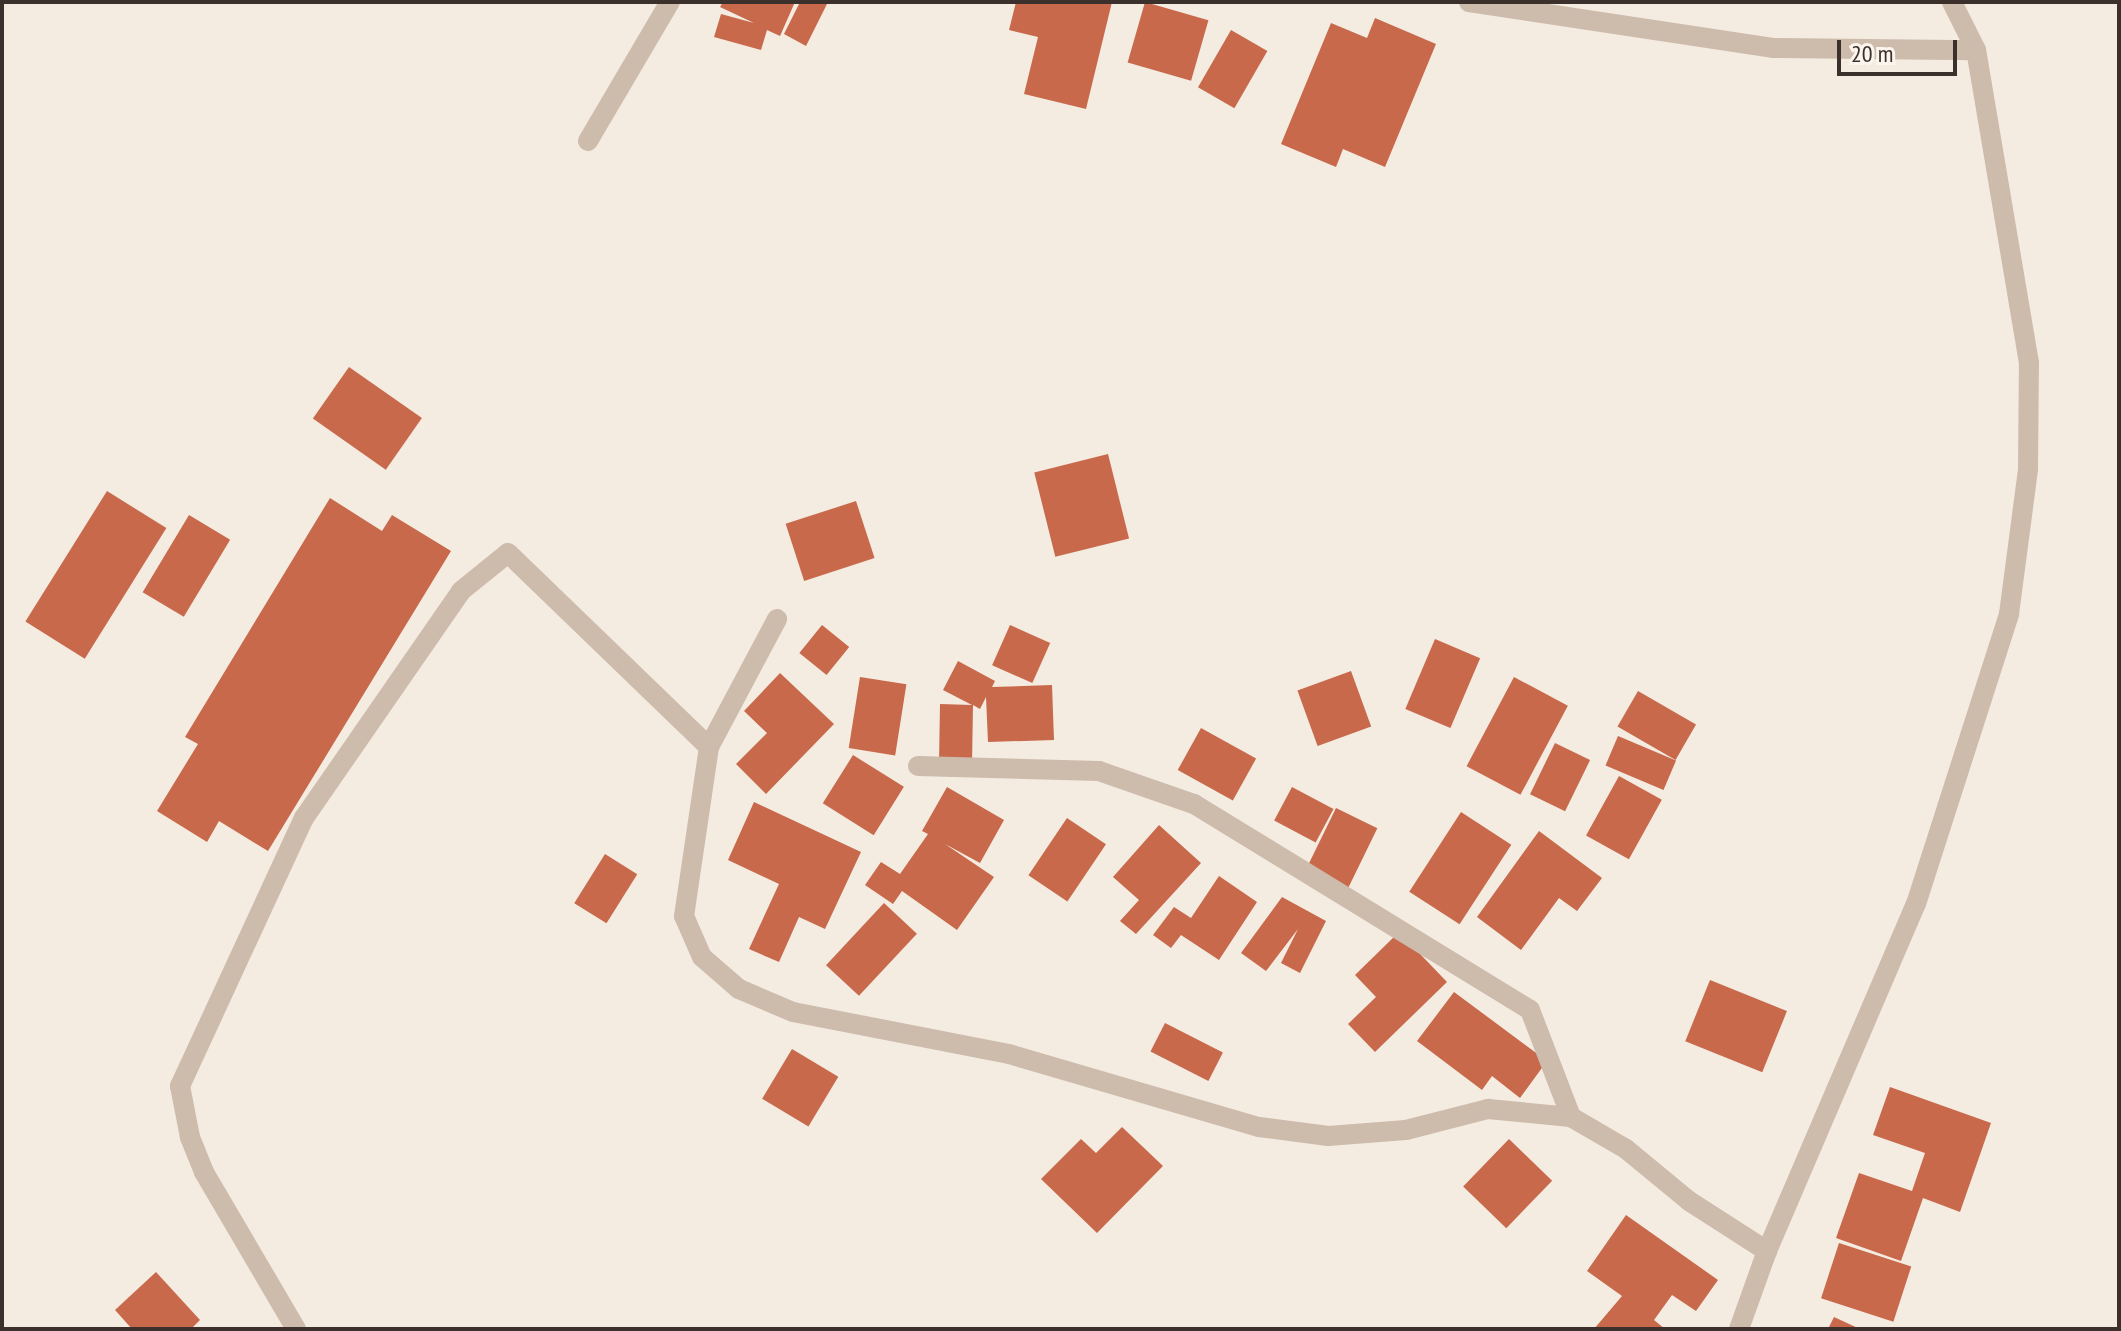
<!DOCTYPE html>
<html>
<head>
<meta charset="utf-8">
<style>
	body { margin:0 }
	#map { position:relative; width:2121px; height:1331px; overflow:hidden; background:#f4ebe1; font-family:"PT Sans Narrow",sans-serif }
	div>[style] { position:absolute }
	.building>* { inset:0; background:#c8694b; transform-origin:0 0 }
	.minor>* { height:20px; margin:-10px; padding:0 10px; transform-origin:10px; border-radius:10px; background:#cdbbac }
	span { translate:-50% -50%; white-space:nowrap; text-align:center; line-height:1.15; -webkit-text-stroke:6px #fbf5ee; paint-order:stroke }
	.frame { position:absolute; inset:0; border:4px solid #3b302b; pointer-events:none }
	.scale { position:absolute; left:1837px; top:40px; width:120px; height:36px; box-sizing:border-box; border:4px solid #3b302b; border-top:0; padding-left:10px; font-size:24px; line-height:28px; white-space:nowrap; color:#3b302b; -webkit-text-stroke:6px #fbf5ee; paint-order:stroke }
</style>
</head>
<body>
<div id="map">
	<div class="building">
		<i style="clip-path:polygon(723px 2px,795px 2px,780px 36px,767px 30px,761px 50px,714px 37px,721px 14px,754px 23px,720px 7px)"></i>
		<i style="clip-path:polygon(800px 2px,828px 2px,806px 46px,784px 34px)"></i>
		<i style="clip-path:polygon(1016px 2px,1112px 2px,1086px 109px,1024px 94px,1038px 37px,1009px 30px)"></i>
		<i style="left:1145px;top:2px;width:66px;height:63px;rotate:16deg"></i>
		<i style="clip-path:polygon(1375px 18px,1436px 44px,1385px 167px,1343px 149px,1336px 167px,1281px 144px,1331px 23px,1367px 38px)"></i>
		<i style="left:1231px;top:30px;width:42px;height:66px;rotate:30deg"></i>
		<i style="left:349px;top:367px;width:89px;height:63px;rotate:35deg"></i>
		<i style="left:1108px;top:454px;width:87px;height:76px;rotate:76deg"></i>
		<i style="left:107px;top:491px;width:70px;height:154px;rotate:32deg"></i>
		<i style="clip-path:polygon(330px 498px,382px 531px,392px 515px,451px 551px,268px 851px,219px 821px,207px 842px,157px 811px,198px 744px,185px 737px)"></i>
		<i style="left:856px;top:501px;width:60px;height:74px;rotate:72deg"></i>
		<i style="left:189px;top:515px;width:48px;height:90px;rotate:31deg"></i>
		<i style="left:822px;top:625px;width:35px;height:36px;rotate:39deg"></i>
		<i style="left:1010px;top:625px;width:44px;height:44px;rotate:24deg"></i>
		<i style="left:1435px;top:639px;width:49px;height:76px;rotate:23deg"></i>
		<i style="clip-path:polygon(958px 661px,995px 681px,992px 687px,1052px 685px,1054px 740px,988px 742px,986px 697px,980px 709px,973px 705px,972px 764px,939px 763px,940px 704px,972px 705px,943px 690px)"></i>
		<i style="left:1351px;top:671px;width:59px;height:57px;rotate:70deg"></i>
		<i style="clip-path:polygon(780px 673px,834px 724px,766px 794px,736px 764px,767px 733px,744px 711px)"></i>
		<i style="left:860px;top:677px;width:47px;height:72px;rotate:9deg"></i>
		<i style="left:1514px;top:677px;width:61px;height:101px;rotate:28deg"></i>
		<i style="left:1638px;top:691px;width:67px;height:41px;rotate:30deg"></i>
		<i style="left:1201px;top:728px;width:63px;height:48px;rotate:29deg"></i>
		<i style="left:1618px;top:736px;width:63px;height:32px;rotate:23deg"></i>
		<i style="left:1555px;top:743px;width:39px;height:57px;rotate:26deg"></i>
		<i style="left:853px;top:755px;width:60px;height:57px;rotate:32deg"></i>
		<i style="left:1619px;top:776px;width:49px;height:68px;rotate:29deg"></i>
		<i style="clip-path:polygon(947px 787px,1004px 820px,980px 863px,945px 844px,994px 877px,957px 930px,902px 891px,893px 904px,865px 885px,881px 862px,900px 874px,928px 834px,922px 831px)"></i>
		<i style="left:1292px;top:787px;width:47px;height:38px;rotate:28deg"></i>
		<i style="clip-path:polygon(754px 802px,861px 852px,825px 929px,799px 917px,779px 962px,749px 949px,779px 884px,728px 860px)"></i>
		<i style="left:1336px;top:808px;width:46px;height:66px;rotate:26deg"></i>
		<i style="left:1461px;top:812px;width:60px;height:95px;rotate:33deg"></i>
		<i style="left:1067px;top:818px;width:47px;height:69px;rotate:34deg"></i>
		<i style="clip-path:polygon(1159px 825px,1201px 863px,1136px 934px,1120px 921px,1139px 900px,1113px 877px)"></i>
		<i style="clip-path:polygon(1539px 831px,1602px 878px,1577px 911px,1559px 898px,1521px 950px,1477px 917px)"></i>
		<i style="left:605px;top:854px;width:38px;height:58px;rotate:32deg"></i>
		<i style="clip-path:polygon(1219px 876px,1257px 902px,1219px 960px,1181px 935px,1171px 948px,1153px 935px,1174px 907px,1191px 918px)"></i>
		<i style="clip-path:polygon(1282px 897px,1326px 921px,1300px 973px,1281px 963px,1298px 929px,1266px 971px,1241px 953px)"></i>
		<i style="left:884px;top:903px;width:45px;height:85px;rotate:43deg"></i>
		<i style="clip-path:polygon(1399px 932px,1447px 982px,1375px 1052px,1348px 1024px,1376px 997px,1355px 975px)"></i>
		<i style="left:1710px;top:980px;width:83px;height:66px;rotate:22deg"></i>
		<i style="clip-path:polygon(1454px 992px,1547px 1061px,1520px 1098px,1492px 1076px,1482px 1090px,1417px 1041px)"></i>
		<i style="left:1165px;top:1023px;width:65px;height:32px;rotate:27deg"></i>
		<i style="left:792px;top:1049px;width:54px;height:58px;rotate:31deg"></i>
		<i style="clip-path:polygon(1890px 1087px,1991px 1123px,1960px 1212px,1923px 1198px,1901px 1261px,1836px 1238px,1859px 1173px,1912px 1191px,1925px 1153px,1873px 1135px)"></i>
		<i style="clip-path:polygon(1122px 1127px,1163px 1166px,1097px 1233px,1041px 1179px,1081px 1139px,1096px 1153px)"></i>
		<i style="left:1509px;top:1139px;width:60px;height:66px;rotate:44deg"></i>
		<i style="clip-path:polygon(1626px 1215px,1718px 1280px,1696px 1311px,1672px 1295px,1654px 1320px,1665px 1329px,1594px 1329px,1622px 1296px,1587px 1271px)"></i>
		<i style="left:1839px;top:1243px;width:76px;height:58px;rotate:18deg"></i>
		<i style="clip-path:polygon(156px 1272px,200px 1320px,191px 1329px,132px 1329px,115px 1310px)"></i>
		<i style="clip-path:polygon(1834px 1317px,1860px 1329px,1828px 1329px)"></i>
	</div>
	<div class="minor">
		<i style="left:1469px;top:2px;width:307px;rotate:8.6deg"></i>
		<i style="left:1773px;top:48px;width:203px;rotate:0.6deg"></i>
		<i style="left:588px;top:141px;width:161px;rotate:-59.5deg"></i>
		<i style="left:709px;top:747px;width:145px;rotate:-62deg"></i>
		<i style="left:918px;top:766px;width:181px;rotate:1.6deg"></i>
		<i style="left:1099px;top:771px;width:101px;rotate:19.2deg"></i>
		<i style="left:1194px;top:804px;width:394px;rotate:31.5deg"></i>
		<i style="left:1530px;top:1010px;width:115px;rotate:69deg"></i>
		<i style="left:296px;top:1329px;width:182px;rotate:-120.4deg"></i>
		<i style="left:204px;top:1172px;width:38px;rotate:-112deg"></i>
		<i style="left:190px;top:1137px;width:52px;rotate:-101.1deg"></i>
		<i style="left:180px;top:1086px;width:295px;rotate:-65.2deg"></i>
		<i style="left:304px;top:818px;width:276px;rotate:-55.3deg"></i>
		<i style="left:461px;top:591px;width:60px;rotate:-39deg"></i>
		<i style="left:508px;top:553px;width:279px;rotate:44deg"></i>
		<i style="left:709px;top:747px;width:171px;rotate:98.4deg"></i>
		<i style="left:684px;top:916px;width:45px;rotate:66.3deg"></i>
		<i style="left:702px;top:957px;width:49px;rotate:40.9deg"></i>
		<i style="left:739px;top:989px;width:59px;rotate:23.1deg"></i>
		<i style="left:793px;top:1012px;width:220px;rotate:11deg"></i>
		<i style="left:1009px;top:1054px;width:260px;rotate:16.3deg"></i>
		<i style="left:1259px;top:1127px;width:70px;rotate:7.4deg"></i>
		<i style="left:1328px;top:1136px;width:78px;rotate:-4.4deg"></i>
		<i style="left:1406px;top:1130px;width:85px;rotate:-14.4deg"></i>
		<i style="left:1488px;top:1109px;width:83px;rotate:5.5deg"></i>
		<i style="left:1571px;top:1117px;width:64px;rotate:30.2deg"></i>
		<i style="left:1626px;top:1149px;width:82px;rotate:39.5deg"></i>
		<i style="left:1689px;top:1201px;width:93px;rotate:32.7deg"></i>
		<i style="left:1739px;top:1329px;width:83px;rotate:-70.3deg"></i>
		<i style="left:1767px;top:1251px;width:378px;rotate:-66.8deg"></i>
		<i style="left:1916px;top:904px;width:305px;rotate:-72.2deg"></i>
		<i style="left:2009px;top:614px;width:146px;rotate:-82.5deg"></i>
		<i style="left:2028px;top:469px;width:106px;rotate:-89.5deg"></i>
		<i style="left:2029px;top:363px;width:317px;rotate:-99.6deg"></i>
		<i style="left:1976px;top:50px;width:54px;rotate:-116.6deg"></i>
	</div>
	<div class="frame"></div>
	<div class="scale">20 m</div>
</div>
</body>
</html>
